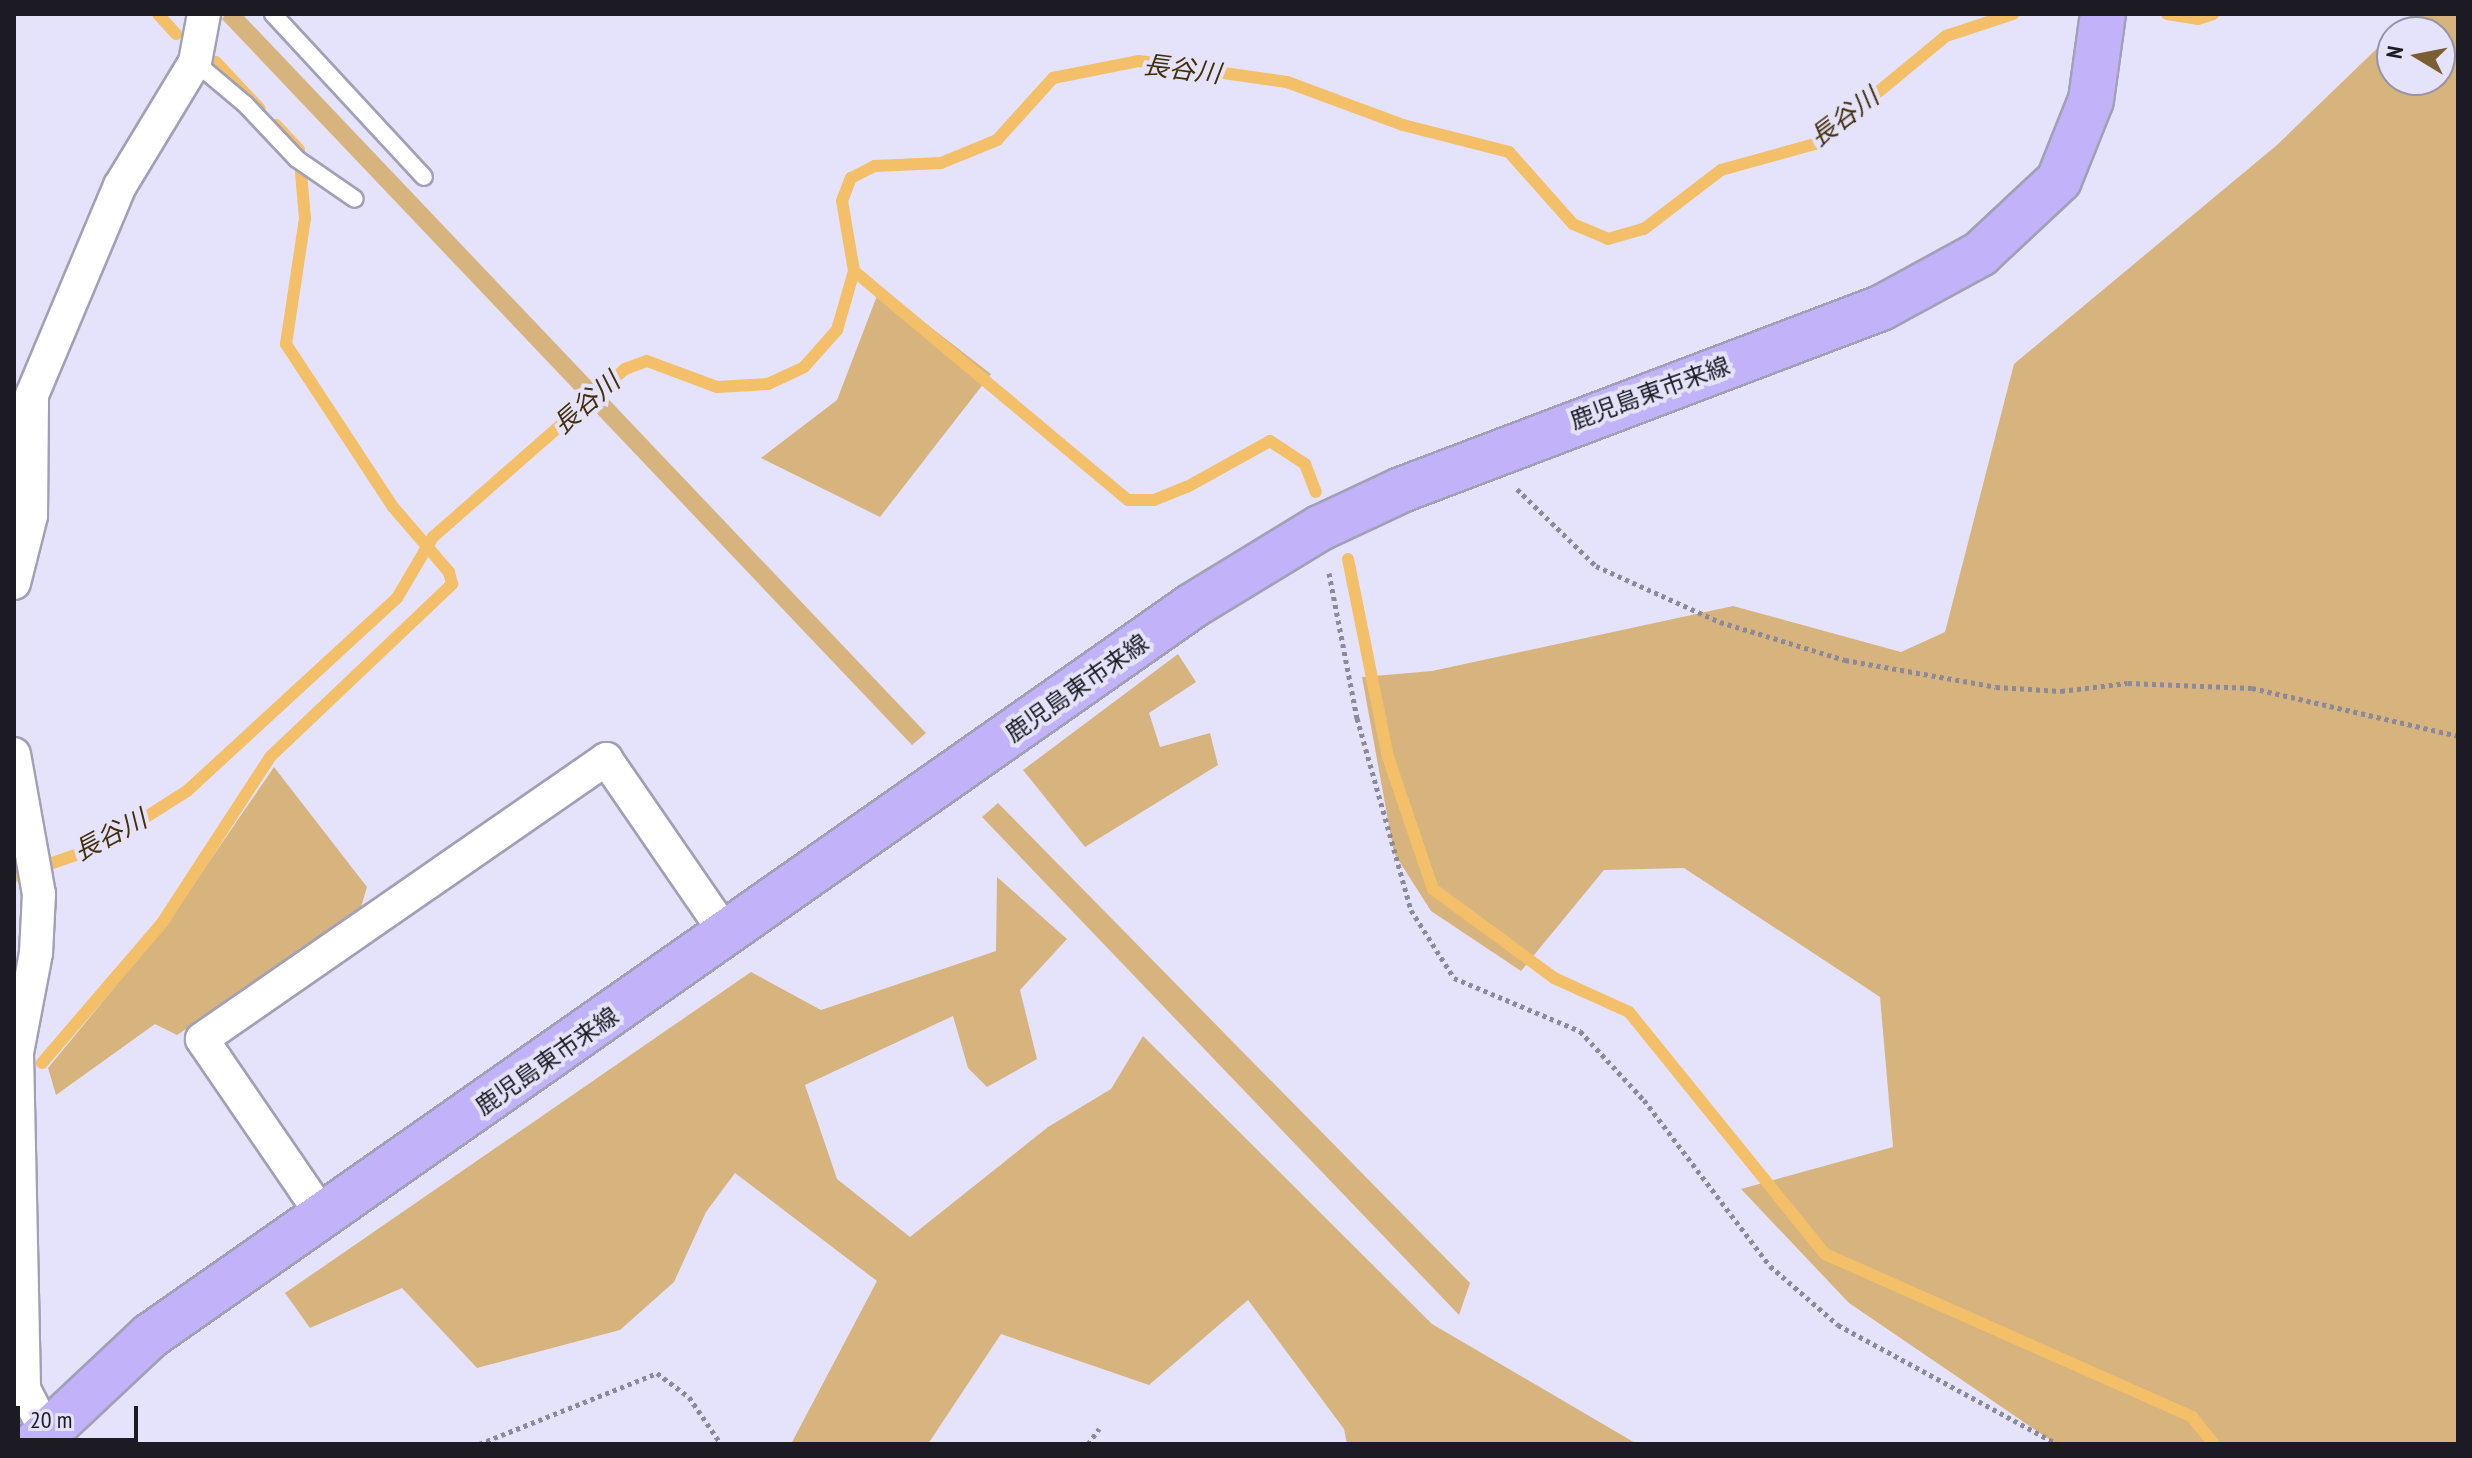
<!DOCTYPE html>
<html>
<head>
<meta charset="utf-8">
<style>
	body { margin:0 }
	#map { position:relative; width:2472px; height:1458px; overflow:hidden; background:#e5e3fb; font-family:"PT Sans Narrow","Noto Sans JP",sans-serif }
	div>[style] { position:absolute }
	.green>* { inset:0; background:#d7b47d }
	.stream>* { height:12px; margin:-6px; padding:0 6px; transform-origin:6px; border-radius:6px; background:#f3bf69 }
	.path>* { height:5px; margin-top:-2.5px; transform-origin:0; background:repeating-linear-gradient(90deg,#8b899a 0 4px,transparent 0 8px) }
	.roads { filter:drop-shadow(2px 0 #a2a0b6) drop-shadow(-2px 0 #a2a0b6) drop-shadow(0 2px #a2a0b6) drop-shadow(0 -2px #a2a0b6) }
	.lane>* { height:16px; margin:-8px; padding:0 8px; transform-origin:8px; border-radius:8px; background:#fff }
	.street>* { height:32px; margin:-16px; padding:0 16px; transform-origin:16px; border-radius:16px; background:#fff }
	.primary>* { height:44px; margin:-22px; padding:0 22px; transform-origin:22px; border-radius:22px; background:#c1b2fa }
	span { translate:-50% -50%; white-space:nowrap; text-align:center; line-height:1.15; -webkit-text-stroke:8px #e5e3fb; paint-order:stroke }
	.street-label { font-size:24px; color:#1c1b23 }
	.water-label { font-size:26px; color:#432f08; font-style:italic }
	.frame { position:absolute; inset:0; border:16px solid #1c1b23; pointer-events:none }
	.north { position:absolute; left:2376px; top:16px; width:80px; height:80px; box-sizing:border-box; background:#e5e3fb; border:2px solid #9593a5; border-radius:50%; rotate:280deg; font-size:22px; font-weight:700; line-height:32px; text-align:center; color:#1c1b23 }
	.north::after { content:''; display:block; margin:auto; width:28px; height:36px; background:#7b5f32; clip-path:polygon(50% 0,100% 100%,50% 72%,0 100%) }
	.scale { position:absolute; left:16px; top:1406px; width:122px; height:36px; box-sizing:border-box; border:4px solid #1c1b23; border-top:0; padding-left:10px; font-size:24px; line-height:28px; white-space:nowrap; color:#1c1b23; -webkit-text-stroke:6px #e5e3fb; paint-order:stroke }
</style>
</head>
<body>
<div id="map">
	<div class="green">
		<i style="clip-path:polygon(226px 14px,242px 14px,926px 733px,912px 745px,222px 19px)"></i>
		<i style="clip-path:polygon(2412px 14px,2458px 14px,2458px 1444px,2056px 1444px,1849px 1303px,1741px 1189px,1893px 1147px,1880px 997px,1684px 868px,1604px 870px,1521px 971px,1431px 911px,1394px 853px,1362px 677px,1432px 671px,1733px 606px,1901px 652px,1945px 632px,2014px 364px,2277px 145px,2392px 34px,2392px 80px,2440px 80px,2440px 32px,2394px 32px)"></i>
		<i style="clip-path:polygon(880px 288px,991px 374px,880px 517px,761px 458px,837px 400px)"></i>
		<i style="clip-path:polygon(1178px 654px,1196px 682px,1149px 713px,1160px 747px,1210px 733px,1218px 765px,1085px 847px,1023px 770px)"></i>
		<i style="clip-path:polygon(274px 767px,367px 887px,358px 917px,177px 1035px,155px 1024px,56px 1095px,48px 1068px,165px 926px)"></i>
		<i style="clip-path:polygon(998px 803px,1470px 1283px,1459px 1315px,982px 817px)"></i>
		<i style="clip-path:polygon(997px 877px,1067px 939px,1020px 990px,1037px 1059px,987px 1087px,968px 1068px,953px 1016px,805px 1085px,837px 1179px,910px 1237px,1048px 1127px,1111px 1089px,1143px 1036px,1432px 1324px,1637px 1444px,1347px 1444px,1344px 1429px,1248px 1300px,1149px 1385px,1001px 1334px,928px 1444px,791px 1444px,877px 1281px,735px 1173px,706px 1212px,674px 1282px,620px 1330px,477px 1368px,402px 1288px,310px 1328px,285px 1293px,751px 972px,821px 1010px,996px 951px)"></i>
	</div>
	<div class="stream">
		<i style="left:158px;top:14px;width:27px;rotate:48deg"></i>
		<i style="left:2167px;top:14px;width:31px;rotate:9deg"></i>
		<i style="left:2198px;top:19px;width:16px;rotate:-18deg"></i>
		<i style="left:216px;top:62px;width:64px;rotate:46.9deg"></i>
		<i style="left:276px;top:125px;width:34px;rotate:47deg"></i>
		<i style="left:854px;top:271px;width:357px;rotate:39.9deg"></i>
		<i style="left:1128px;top:500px;width:26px"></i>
		<i style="left:1154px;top:500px;width:35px;rotate:-22deg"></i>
		<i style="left:1187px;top:487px;width:95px;rotate:-29deg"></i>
		<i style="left:1270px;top:441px;width:42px;rotate:33.3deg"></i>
		<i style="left:1305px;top:464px;width:30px;rotate:69deg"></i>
		<i style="left:1348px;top:559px;width:202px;rotate:78.6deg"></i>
		<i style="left:1388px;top:757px;width:139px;rotate:71.2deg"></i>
		<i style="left:1433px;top:889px;width:150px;rotate:36.3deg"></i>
		<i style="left:1554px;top:978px;width:82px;rotate:24.4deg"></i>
		<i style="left:1629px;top:1012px;width:311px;rotate:51deg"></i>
		<i style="left:1825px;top:1254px;width:402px;rotate:23.9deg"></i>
		<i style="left:2192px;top:1417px;width:35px;rotate:51deg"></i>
		<i style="left:14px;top:876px;width:90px;rotate:-18.8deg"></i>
		<i style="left:99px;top:847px;width:104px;rotate:-32.5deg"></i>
		<i style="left:187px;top:791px;width:285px;rotate:-42.6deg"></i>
		<i style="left:397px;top:598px;width:71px;rotate:-59.5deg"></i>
		<i style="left:433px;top:537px;width:255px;rotate:-41.2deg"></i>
		<i style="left:625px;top:369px;width:23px;rotate:-20deg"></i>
		<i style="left:647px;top:361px;width:75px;rotate:20.4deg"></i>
		<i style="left:717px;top:387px;width:51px;rotate:-3.4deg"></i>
		<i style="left:768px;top:384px;width:40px;rotate:-25deg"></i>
		<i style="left:804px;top:367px;width:50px;rotate:-48.3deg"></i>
		<i style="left:837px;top:330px;width:61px;rotate:-73.9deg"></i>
		<i style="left:854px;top:271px;width:71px;rotate:-99.7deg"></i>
		<i style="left:842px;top:201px;width:25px;rotate:-69deg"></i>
		<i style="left:851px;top:178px;width:27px;rotate:-27deg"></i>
		<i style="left:875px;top:166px;width:66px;rotate:-2.6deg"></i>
		<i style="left:941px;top:163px;width:61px;rotate:-22.3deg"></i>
		<i style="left:997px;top:140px;width:84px;rotate:-47.9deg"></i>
		<i style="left:1053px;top:78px;width:88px;rotate:-11.2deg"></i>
		<i style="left:1139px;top:61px;width:149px;rotate:8.1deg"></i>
		<i style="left:1287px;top:82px;width:124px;rotate:20.3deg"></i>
		<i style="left:1403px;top:125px;width:109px;rotate:14.3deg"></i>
		<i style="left:1509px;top:152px;width:96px;rotate:48.4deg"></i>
		<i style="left:1573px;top:224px;width:38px;rotate:23deg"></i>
		<i style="left:1608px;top:239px;width:37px;rotate:-16deg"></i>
		<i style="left:1644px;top:229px;width:97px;rotate:-37.5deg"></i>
		<i style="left:1721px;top:170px;width:98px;rotate:-15.5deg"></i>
		<i style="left:1815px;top:144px;width:170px;rotate:-39.5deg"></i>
		<i style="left:1946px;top:36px;width:71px;rotate:-18.2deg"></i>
		<i style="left:42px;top:1063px;width:184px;rotate:-49.4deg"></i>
		<i style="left:162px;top:923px;width:199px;rotate:-56.9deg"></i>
		<i style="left:271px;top:756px;width:250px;rotate:-43.5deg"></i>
		<i style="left:452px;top:584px;width:12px;rotate:-104deg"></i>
		<i style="left:449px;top:572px;width:86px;rotate:-130.7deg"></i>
		<i style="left:393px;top:507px;width:195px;rotate:-123.3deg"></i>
		<i style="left:286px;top:344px;width:126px;rotate:-81.4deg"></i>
		<i style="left:305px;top:219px;width:47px;rotate:-94.9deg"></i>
	</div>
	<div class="path">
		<i style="left:1517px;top:489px;width:110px;rotate:44.3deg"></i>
		<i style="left:1596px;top:566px;width:136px;rotate:24.3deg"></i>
		<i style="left:1720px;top:622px;width:131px;rotate:16.9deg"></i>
		<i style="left:1845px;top:660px;width:153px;rotate:10.1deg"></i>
		<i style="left:1996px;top:687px;width:65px;rotate:3.5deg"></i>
		<i style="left:2061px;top:691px;width:67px;rotate:-6.8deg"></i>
		<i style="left:2128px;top:683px;width:124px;rotate:2.3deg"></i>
		<i style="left:2252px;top:688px;width:212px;rotate:13.1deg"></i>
		<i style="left:1329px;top:573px;width:148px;rotate:79.1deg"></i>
		<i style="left:1357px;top:718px;width:199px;rotate:74.3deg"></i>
		<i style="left:1411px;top:910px;width:80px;rotate:57.7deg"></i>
		<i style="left:1454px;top:978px;width:137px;rotate:22.8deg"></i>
		<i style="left:1580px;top:1031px;width:94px;rotate:47.2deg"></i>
		<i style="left:1644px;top:1100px;width:208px;rotate:52.8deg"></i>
		<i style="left:1770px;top:1266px;width:90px;rotate:40.9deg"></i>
		<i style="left:1838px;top:1325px;width:249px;rotate:28.5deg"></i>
		<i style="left:479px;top:1444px;width:192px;rotate:-21.7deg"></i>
		<i style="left:657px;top:1373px;width:40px;rotate:37deg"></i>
		<i style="left:689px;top:1397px;width:57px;rotate:55.8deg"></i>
		<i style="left:1088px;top:1444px;width:19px;rotate:-54deg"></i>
	</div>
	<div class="roads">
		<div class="lane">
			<i style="left:273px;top:14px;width:222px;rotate:47.2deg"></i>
			<i style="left:195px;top:62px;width:65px;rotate:40deg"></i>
			<i style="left:245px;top:104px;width:76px;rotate:46.6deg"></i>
			<i style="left:297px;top:159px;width:70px;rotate:34.6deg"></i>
		</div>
		<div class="street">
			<i style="left:14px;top:583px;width:69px;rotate:-75.8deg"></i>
			<i style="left:31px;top:516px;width:121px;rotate:-89.5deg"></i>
			<i style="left:32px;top:395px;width:227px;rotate:-67.2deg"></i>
			<i style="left:120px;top:186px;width:145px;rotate:-58.8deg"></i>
			<i style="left:195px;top:62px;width:49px;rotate:-79.4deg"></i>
			<i style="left:14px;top:754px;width:142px;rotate:79.9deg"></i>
			<i style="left:39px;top:894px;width:59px;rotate:92.9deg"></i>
			<i style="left:36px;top:953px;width:102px;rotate:100.8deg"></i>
			<i style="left:17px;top:1053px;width:336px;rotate:88.8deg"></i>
			<i style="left:24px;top:1389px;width:46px;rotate:62.9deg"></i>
			<i style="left:323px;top:1216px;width:214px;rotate:-124.4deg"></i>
			<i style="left:202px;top:1039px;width:492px;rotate:-34.7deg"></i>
			<i style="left:606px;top:759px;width:214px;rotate:55.5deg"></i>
		</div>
		<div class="primary">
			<i style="left:35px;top:1444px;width:158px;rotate:-43.2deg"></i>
			<i style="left:150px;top:1336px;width:1272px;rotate:-35.01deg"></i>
			<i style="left:1192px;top:606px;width:150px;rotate:-31.4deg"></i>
			<i style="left:1320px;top:528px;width:89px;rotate:-25.1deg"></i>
			<i style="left:1401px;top:490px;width:513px;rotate:-20.77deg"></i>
			<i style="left:1881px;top:308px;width:113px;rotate:-28.6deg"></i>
			<i style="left:1980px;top:254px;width:108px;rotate:-43.1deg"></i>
			<i style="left:2059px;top:180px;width:86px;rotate:-68.2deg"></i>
			<i style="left:2091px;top:100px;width:87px;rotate:-82.1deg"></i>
		</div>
	</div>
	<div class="street-label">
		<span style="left:1650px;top:393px;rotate:-20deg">鹿児島東市来線</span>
		<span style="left:1077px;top:688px;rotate:-35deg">鹿児島東市来線</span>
		<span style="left:547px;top:1061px;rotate:-35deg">鹿児島東市来線</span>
	</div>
	<div class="water-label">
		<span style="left:1182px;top:69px;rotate:7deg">長谷川</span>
		<span style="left:1844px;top:117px;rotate:-37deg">長谷川</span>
		<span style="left:586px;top:403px;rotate:-41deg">長谷川</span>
		<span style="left:110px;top:835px;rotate:-28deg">長谷川</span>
	</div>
	<div class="frame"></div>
	<div class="north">N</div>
	<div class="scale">20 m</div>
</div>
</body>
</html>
